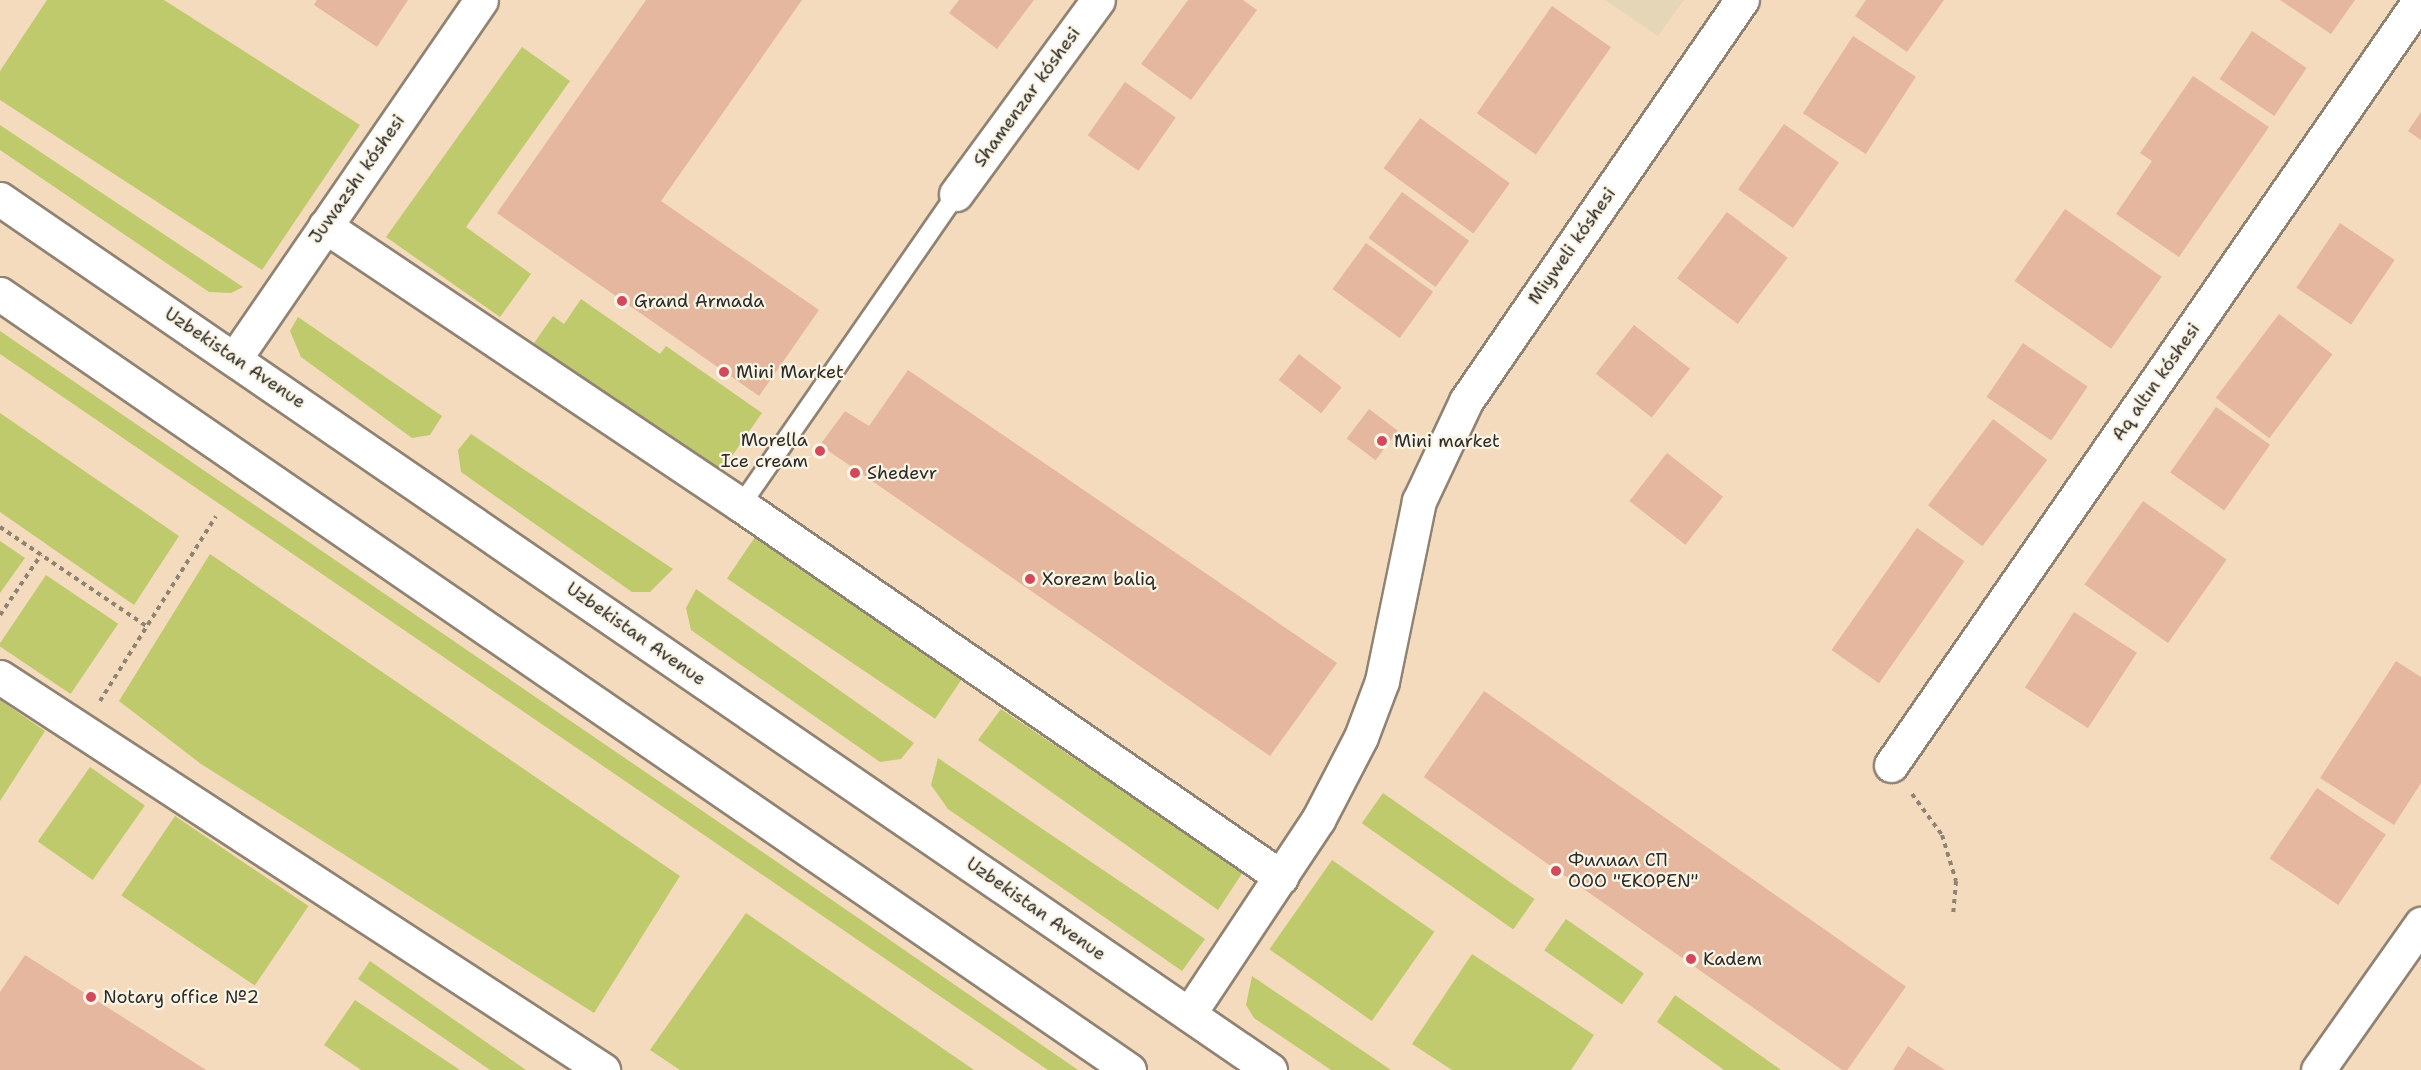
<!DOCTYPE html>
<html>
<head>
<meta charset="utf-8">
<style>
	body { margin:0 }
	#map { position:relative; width:2421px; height:1070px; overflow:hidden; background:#f5dbbe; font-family:"Shantell Sans",sans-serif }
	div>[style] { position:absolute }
	.built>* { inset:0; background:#e4d6b7 }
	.green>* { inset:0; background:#beca6b; transform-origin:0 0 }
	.building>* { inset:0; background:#e4b79e; transform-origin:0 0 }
	.path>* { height:4px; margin-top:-2px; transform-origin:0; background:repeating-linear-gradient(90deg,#908374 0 4.5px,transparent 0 9px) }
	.roads { filter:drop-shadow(2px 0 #908374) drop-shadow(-2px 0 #908374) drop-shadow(0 2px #908374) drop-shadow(0 -2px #908374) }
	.service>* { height:18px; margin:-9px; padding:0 9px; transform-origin:9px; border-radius:9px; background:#fff }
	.minor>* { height:33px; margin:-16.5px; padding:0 16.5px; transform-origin:16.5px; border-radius:16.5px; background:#fff }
	.tertiary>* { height:33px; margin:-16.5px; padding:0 16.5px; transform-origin:16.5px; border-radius:16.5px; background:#fff }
	.primary>* { height:33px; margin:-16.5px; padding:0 16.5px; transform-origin:16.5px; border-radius:16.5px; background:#fff }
	.dots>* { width:16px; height:16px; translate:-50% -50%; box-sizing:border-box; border:3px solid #fcf5e5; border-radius:50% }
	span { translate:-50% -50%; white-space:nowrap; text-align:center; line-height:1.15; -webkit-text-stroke:4.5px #fcf5e5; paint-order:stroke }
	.street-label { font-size:18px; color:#2b2b2b }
	.poi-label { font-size:18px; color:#2b2b2b }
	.left { translate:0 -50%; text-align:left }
	.right { translate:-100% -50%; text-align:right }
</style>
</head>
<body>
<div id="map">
	<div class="built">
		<i style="clip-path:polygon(1605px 0,1684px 0,1658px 36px)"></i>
	</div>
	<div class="green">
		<i style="clip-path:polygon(47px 0,164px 0,360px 125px,262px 270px,0 100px,0 71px)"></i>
		<i style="clip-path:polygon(522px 47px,570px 81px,466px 227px,531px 274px,500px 317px,386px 237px)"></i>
		<i style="clip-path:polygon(0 125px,243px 287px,231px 293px,209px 292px,0 150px)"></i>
		<i style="clip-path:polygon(581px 299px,660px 354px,666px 346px,762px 413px,720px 473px,534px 343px,553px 316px,564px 324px)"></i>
		<i style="clip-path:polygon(298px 317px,442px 416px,430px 435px,412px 438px,301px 357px,290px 331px)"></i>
		<i style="clip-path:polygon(0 331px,780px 864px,1078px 1070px,1048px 1070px,0 354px)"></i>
		<i style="clip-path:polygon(0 413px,179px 536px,134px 605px,0 512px)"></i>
		<i style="clip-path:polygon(471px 434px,673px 569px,650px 592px,632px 592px,461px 472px,458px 450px)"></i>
		<i style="left:755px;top:537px;width:251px;height:50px;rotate:34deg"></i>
		<i style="clip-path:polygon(0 541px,25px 558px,0 593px)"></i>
		<i style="clip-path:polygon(210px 554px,680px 876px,594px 1013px,201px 764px,119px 701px)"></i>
		<i style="left:46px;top:575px;width:87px;height:85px;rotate:34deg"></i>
		<i style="clip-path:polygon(696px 589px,914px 743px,901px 759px,880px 762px,691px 630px,686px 608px)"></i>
		<i style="clip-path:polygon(0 700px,45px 731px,0 801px)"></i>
		<i style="clip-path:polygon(1001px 709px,1243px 872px,1218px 910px,978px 740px)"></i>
		<i style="clip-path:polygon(938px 758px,1205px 939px,1182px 971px,948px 809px,931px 785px)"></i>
		<i style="left:90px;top:767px;width:67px;height:91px;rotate:35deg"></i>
		<i style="left:1383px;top:793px;width:185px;height:37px;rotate:35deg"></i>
		<i style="left:175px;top:816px;width:161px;height:96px;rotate:34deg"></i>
		<i style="left:1332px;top:860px;width:125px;height:109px;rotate:35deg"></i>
		<i style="clip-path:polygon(746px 913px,974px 1070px,680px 1070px,650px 1050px)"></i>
		<i style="left:1566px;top:919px;width:95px;height:38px;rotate:35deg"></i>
		<i style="clip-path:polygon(1472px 954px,1594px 1035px,1571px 1070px,1452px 1070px,1412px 1044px)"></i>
		<i style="clip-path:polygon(370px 961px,526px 1070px,490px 1070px,358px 979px)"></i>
		<i style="clip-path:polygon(1252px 976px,1391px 1070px,1331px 1070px,1254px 1018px,1246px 1005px)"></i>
		<i style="clip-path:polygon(1675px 995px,1781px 1070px,1724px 1070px,1657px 1022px)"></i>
		<i style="clip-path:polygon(355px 1000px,460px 1070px,361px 1070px,324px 1045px)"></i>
	</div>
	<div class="building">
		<i style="clip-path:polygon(317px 0,408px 0,377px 47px,314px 5px)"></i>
		<i style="clip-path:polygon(646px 0,802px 0,661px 201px,819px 310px,759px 396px,497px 213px)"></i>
		<i style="clip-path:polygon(959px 0,1034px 0,997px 49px,949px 13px)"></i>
		<i style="clip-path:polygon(1188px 0,1243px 0,1257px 10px,1191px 100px,1141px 64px)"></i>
		<i style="clip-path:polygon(1866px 0,1944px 0,1907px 52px,1855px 16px)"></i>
		<i style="clip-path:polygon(2280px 0,2355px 0,2331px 34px)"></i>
		<i style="left:1552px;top:6px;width:72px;height:131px;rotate:35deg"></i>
		<i style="left:2252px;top:31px;width:66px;height:58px;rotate:34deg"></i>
		<i style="left:1853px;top:36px;width:75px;height:92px;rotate:33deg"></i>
		<i style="clip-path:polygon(2193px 76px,2269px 127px,2179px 257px,2116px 214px,2152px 161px,2140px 153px)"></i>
		<i style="left:1125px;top:82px;width:62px;height:65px;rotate:35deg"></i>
		<i style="clip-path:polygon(2421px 112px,2421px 140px,2408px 131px)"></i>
		<i style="left:1420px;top:118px;width:111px;height:62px;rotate:36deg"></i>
		<i style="left:1784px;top:124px;width:67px;height:80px;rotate:35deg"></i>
		<i style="left:1402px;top:192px;width:83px;height:57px;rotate:36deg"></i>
		<i style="left:2065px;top:209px;width:118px;height:88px;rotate:35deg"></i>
		<i style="left:1727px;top:212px;width:76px;height:83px;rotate:37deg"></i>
		<i style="left:2340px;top:223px;width:66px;height:78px;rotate:34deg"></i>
		<i style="left:1366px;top:243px;width:83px;height:57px;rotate:36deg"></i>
		<i style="left:2279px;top:314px;width:67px;height:105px;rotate:37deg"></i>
		<i style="left:1634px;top:325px;width:71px;height:62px;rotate:38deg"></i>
		<i style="left:2023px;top:343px;width:78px;height:65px;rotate:34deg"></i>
		<i style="left:1299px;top:354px;width:54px;height:33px;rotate:38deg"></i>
		<i style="clip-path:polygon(908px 370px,1337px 663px,1270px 756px,820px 445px,845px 411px,869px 426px)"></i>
		<i style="left:2216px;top:407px;width:66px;height:80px;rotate:35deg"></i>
		<i style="left:1369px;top:409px;width:36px;height:37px;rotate:37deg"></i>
		<i style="left:1993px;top:419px;width:68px;height:108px;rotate:37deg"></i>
		<i style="left:1667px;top:453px;width:71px;height:61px;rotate:38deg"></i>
		<i style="left:2143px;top:501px;width:102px;height:102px;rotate:35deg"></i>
		<i style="left:1917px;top:528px;width:58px;height:149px;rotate:35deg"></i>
		<i style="left:2074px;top:612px;width:75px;height:90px;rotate:33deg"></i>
		<i style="clip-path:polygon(2396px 661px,2421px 677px,2421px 783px,2394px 825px,2320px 778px)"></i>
		<i style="left:1484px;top:691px;width:515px;height:105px;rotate:35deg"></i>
		<i style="left:2317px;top:788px;width:83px;height:85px;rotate:34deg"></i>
		<i style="clip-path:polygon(25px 955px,206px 1070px,0 1070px,0 992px)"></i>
		<i style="clip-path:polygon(1908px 1046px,1945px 1070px,1893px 1070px)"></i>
	</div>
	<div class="path">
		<i style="left:0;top:527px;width:176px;rotate:34.1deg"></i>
		<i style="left:0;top:615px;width:73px;rotate:-55.7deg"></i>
		<i style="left:100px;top:701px;width:218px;rotate:-57.9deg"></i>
		<i style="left:1912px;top:794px;width:51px;rotate:53.8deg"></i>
		<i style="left:1942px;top:835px;width:48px;rotate:73.1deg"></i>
		<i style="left:1956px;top:881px;width:34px;rotate:95deg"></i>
	</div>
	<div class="roads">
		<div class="service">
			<i style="left:741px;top:505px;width:378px;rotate:-55.3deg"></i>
		</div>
		<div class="minor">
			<i style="left:956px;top:194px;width:240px;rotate:-53.8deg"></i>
			<i style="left:325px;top:226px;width:501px;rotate:33.85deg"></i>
			<i style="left:741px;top:505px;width:656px;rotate:34.56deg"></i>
			<i style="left:235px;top:358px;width:434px;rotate:-55.5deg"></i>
			<i style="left:1891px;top:765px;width:930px;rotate:-55.34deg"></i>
			<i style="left:1189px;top:1014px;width:233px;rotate:-56.4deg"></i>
			<i style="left:1318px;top:820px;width:93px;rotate:-62.6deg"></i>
			<i style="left:1361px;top:737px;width:60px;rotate:-69.4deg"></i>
			<i style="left:1382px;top:681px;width:184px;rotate:-78.4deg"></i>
			<i style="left:1419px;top:501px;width:110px;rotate:-64.8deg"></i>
			<i style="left:1466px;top:401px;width:487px;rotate:-55.5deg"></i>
			<i style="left:2318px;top:1070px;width:179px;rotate:-54.8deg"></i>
		</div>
		<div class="tertiary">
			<i style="left:0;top:677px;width:720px;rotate:33.09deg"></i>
		</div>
		<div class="primary">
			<i style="left:0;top:199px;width:1540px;rotate:34.44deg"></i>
			<i style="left:0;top:294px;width:1370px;rotate:34.5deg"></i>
		</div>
	</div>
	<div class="dots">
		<i style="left:622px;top:301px;background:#d1495b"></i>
		<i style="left:724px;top:372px;background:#d1495b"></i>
		<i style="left:1382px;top:441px;background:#d1495b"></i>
		<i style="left:820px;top:451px;background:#d1495b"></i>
		<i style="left:855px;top:473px;background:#d1495b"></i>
		<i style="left:1030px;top:579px;background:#d1495b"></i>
		<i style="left:1556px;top:871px;background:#d1495b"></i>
		<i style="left:1691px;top:959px;background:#d1495b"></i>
		<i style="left:91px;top:997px;background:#d1495b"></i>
	</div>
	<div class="street-label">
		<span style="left:1027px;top:97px;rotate:-54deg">Shamenzar kóshesi</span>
		<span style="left:357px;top:179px;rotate:-55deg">Juwazshı kóshesi</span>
		<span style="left:1572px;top:246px;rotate:-55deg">Miyweli kóshesi</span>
		<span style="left:235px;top:358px;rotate:34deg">Uzbekistan Avenue</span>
		<span style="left:2156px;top:382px;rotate:-55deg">Aq altın kóshesi</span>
		<span style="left:636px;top:634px;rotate:35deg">Uzbekistan Avenue</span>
		<span style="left:1036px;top:909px;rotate:35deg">Uzbekistan Avenue</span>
	</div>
	<div class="poi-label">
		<span class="left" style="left:634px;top:301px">Grand Armada</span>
		<span class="left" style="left:736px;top:372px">Mini Market</span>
		<span class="right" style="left:808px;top:451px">Morella<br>Ice cream</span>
		<span class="left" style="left:1394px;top:441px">Mini market</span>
		<span class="left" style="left:867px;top:473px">Shedevr</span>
		<span class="left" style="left:1042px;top:579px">Xorezm baliq</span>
		<span class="left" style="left:1568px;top:871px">Филиал СП<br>OOO "EKOPEN"</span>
		<span class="left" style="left:1703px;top:959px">Kadem</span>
		<span class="left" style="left:103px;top:997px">Notary office №2</span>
	</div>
</div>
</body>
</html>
